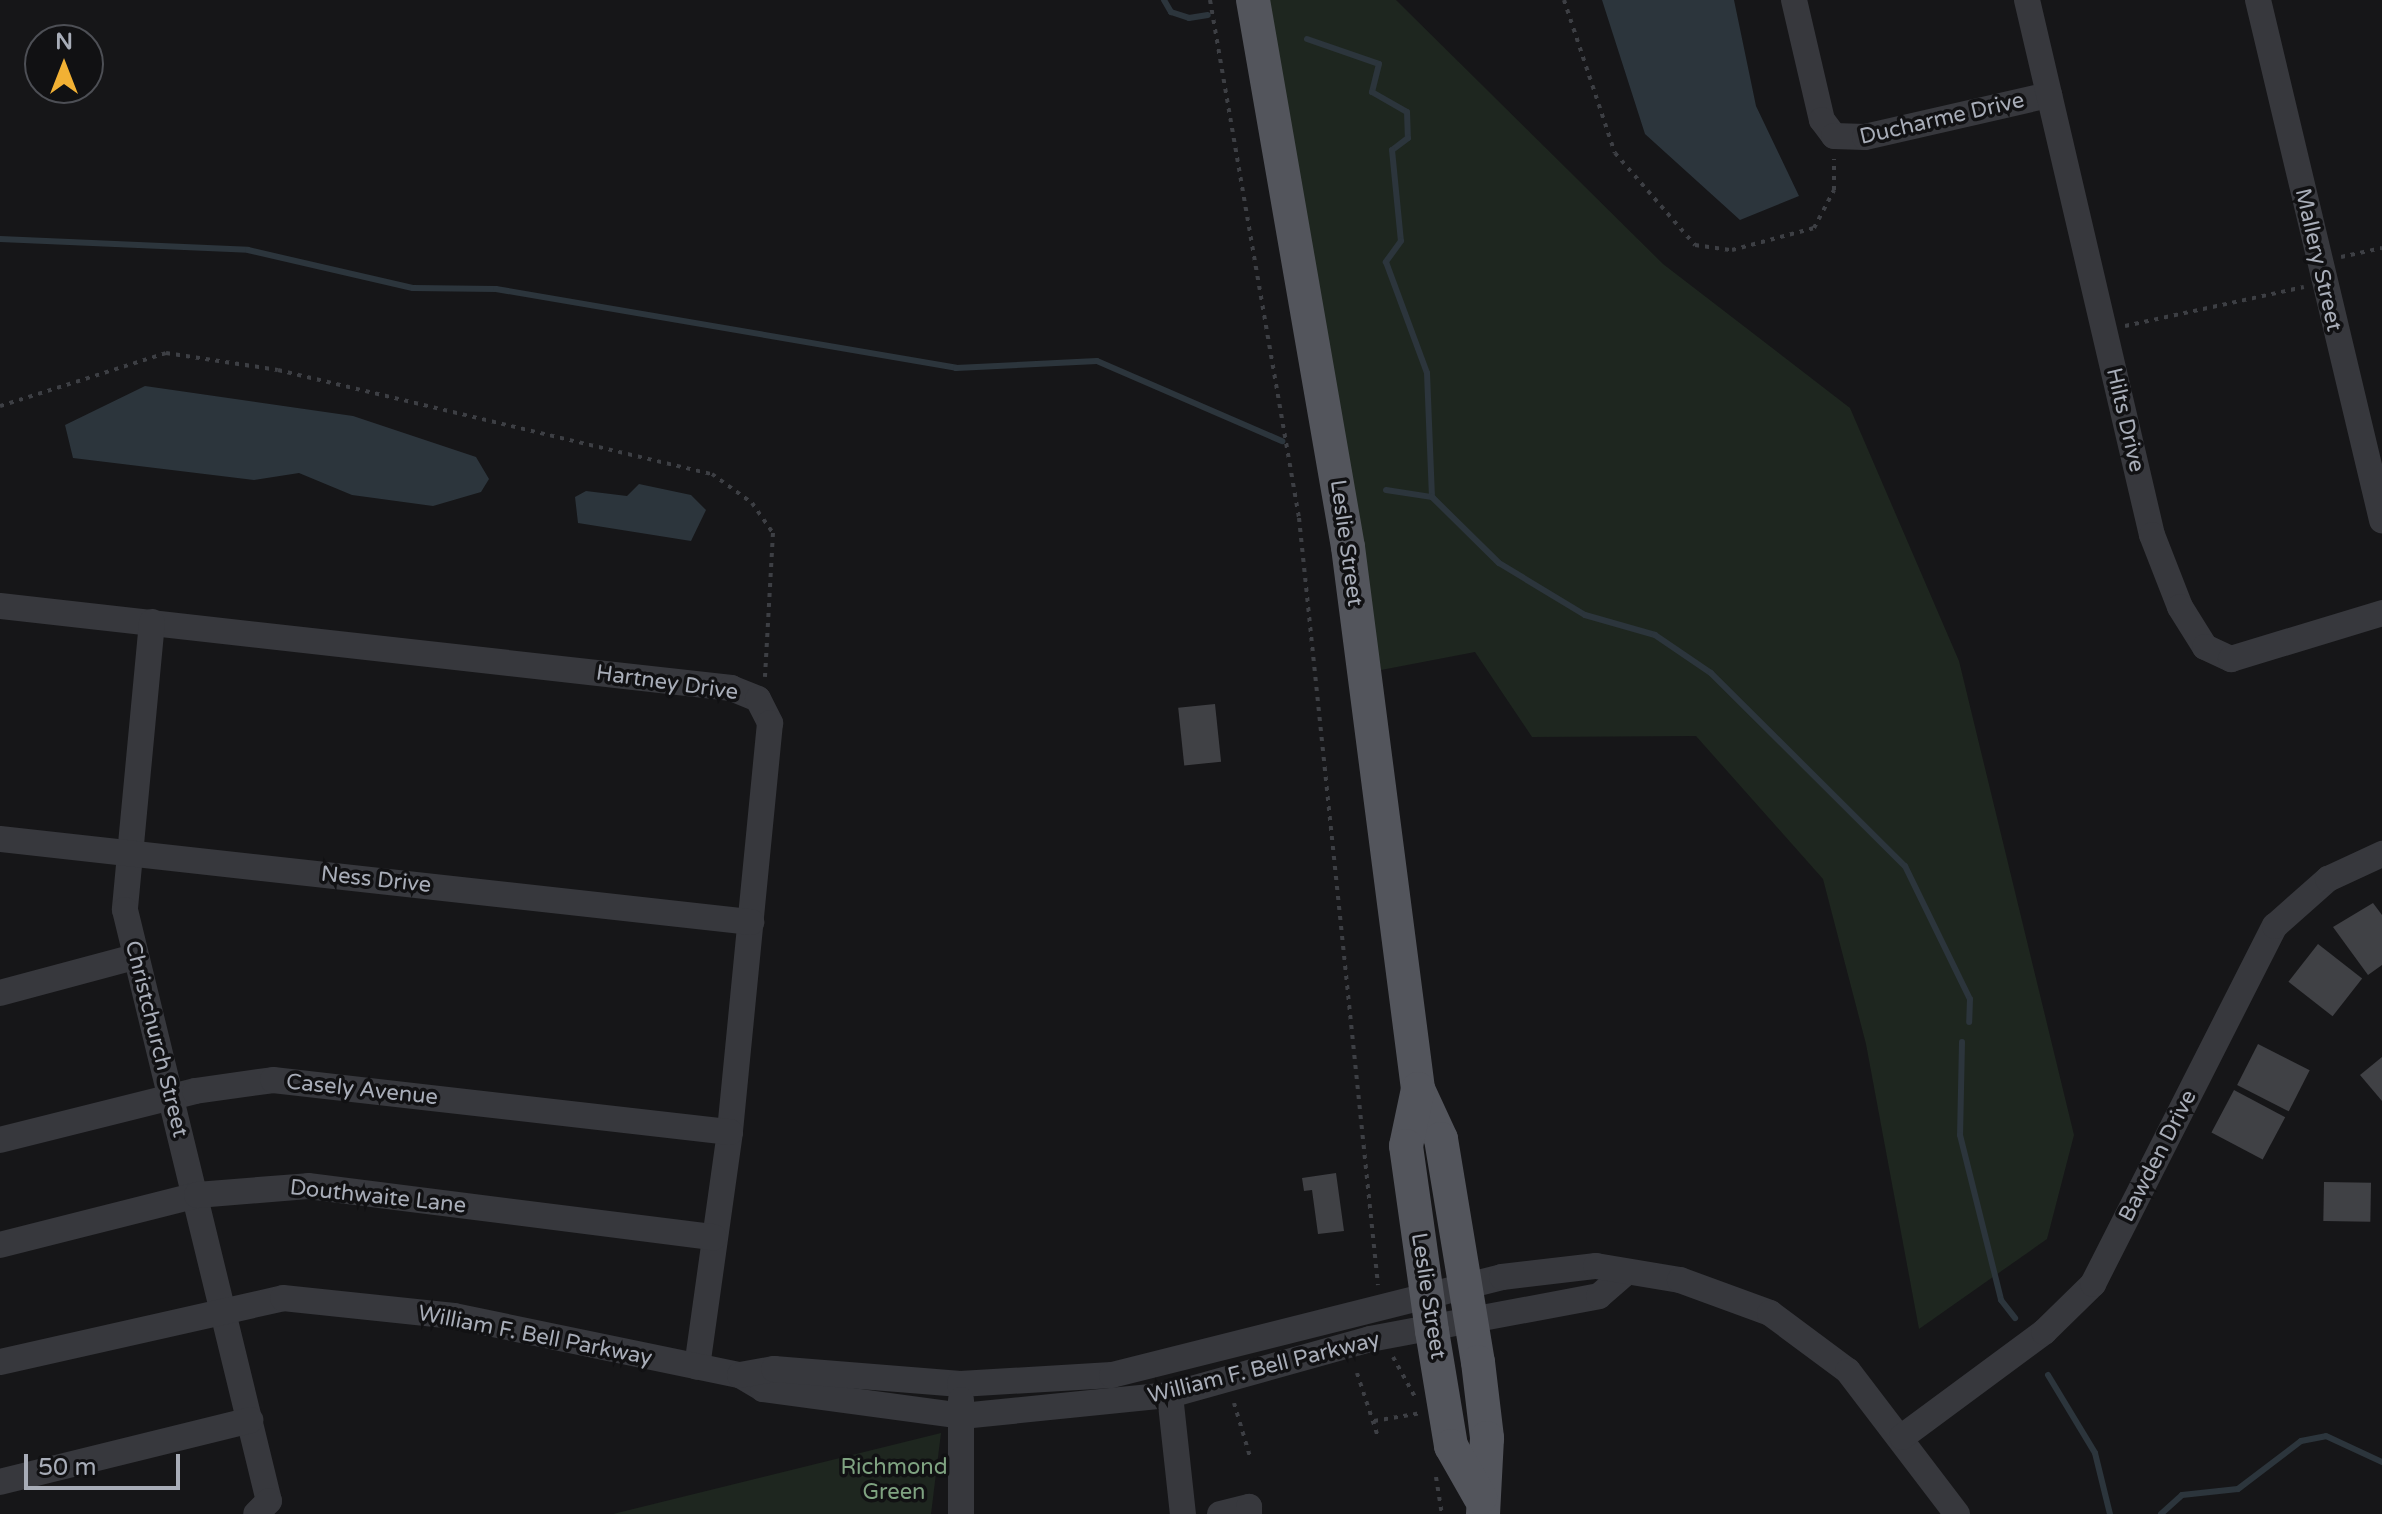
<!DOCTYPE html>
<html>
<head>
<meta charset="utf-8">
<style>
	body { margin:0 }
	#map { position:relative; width:2382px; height:1514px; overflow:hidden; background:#161618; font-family:"Varela Round",sans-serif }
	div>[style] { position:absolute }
	.green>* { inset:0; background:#1e261f }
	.water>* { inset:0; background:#2c353c }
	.stream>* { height:6px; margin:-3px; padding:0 3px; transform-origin:3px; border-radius:3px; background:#2c353c }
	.building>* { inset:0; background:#404145; transform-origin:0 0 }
	.path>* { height:4px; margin-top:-2px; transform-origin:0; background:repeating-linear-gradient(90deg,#3d3f44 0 4px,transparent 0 10px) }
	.minor>* { height:26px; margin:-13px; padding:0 13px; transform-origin:13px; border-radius:13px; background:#37383d }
	.major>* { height:34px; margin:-17px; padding:0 17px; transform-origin:17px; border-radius:17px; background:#53555c }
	span { translate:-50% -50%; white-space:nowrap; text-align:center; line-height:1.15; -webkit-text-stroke:7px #111113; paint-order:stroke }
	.street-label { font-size:22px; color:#a8adb8 }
	.park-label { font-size:22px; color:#7fa381 }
	.north { position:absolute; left:24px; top:24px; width:80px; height:80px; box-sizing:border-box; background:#111113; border:2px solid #4d4f55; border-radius:50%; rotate:0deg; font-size:22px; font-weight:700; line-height:32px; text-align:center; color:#a8adb8 }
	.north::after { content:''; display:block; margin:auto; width:28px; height:36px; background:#f2b134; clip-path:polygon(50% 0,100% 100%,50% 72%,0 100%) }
	.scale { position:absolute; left:24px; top:1454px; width:156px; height:36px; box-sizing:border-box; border:4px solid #a8adb8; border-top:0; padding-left:10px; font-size:24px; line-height:28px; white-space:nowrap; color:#a8adb8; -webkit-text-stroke:6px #111113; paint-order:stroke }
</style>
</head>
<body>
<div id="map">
	<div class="green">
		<i style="clip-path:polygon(1259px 0,1396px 0,1663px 264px,1850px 408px,1959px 661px,2074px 1135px,2047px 1239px,1919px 1329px,1866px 1044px,1823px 879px,1696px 736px,1532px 737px,1475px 652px,1381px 670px)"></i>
		<i style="clip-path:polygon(941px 1433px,931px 1514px,613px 1514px)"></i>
	</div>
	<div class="water">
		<i style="clip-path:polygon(1602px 0,1734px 0,1756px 106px,1799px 196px,1740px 220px,1645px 134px)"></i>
		<i style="clip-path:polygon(145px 386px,353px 416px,476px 457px,489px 479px,481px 492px,433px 506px,352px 495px,299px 473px,254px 480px,73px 458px,65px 425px)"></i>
		<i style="clip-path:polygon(639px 484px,691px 495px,706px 510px,691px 541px,578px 523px,575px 497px,586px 491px,627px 496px)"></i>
	</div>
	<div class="stream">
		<i style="left:1164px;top:0;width:14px;rotate:60deg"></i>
		<i style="left:1171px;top:12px;width:19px;rotate:18deg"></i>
		<i style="left:1189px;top:18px;width:19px;rotate:-9deg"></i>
		<i style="left:1307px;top:39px;width:76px;rotate:19.1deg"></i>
		<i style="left:1379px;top:64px;width:29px;rotate:104deg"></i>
		<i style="left:1372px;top:92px;width:40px;rotate:29.7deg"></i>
		<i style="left:1407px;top:112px;width:26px;rotate:88deg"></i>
		<i style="left:1408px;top:138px;width:20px;rotate:143deg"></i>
		<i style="left:1392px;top:150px;width:91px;rotate:84.4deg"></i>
		<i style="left:1401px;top:241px;width:26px;rotate:126deg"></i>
		<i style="left:1386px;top:262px;width:118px;rotate:69.7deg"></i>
		<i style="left:1427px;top:373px;width:124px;rotate:87.7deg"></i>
		<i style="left:0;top:239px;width:248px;rotate:2.5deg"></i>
		<i style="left:248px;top:250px;width:169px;rotate:13deg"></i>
		<i style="left:413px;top:288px;width:83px;rotate:0.7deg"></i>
		<i style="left:496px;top:289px;width:467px;rotate:9.7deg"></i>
		<i style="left:956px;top:368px;width:141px;rotate:-2.8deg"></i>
		<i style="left:1097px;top:361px;width:202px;rotate:23.4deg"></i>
		<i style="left:1386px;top:490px;width:47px;rotate:8.7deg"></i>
		<i style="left:1432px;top:497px;width:94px;rotate:44.6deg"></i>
		<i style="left:1499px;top:563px;width:100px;rotate:31.2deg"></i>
		<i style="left:1585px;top:615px;width:73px;rotate:15.9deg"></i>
		<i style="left:1655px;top:635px;width:68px;rotate:34.2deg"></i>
		<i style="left:1711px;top:673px;width:274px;rotate:44.9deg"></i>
		<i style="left:1905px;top:866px;width:148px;rotate:64deg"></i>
		<i style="left:1970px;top:999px;width:23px;rotate:92deg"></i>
		<i style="left:1962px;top:1042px;width:93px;rotate:91.2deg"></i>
		<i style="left:1960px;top:1135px;width:170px;rotate:76deg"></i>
		<i style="left:2001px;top:1300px;width:23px;rotate:52deg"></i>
		<i style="left:2048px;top:1375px;width:91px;rotate:58.9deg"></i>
		<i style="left:2095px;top:1453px;width:63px;rotate:76.2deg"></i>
		<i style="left:2161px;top:1514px;width:28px;rotate:-42deg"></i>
		<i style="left:2182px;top:1495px;width:56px;rotate:-6.1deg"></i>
		<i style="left:2238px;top:1489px;width:79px;rotate:-37.3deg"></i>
		<i style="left:2301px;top:1441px;width:25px;rotate:-11deg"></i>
		<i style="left:2326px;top:1436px;width:62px;rotate:24.9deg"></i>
	</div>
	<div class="building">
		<i style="left:1215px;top:704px;width:58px;height:37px;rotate:84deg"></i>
		<i style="clip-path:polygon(2373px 903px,2382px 915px,2382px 965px,2368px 975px,2333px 927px)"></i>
		<i style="left:2318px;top:944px;width:56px;height:48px;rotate:38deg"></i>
		<i style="left:2258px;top:1044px;width:58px;height:46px;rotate:27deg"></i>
		<i style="clip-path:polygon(2382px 1057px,2382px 1101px,2360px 1075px)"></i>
		<i style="left:2234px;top:1090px;width:58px;height:48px;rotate:28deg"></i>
		<i style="clip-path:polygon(1336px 1173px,1344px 1231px,1318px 1234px,1312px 1190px,1304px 1191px,1302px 1178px)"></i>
		<i style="left:2324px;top:1182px;width:47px;height:39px;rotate:1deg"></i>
	</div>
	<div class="path">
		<i style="left:1210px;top:0;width:526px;rotate:80.25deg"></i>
		<i style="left:1299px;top:518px;width:771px;rotate:84.12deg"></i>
		<i style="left:1564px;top:0;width:161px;rotate:71.6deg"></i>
		<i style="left:1615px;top:153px;width:122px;rotate:49deg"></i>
		<i style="left:1695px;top:245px;width:37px;rotate:8deg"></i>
		<i style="left:1732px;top:250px;width:85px;rotate:-15deg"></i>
		<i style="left:1814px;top:228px;width:43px;rotate:-62.2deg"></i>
		<i style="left:1834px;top:190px;width:31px;rotate:-90deg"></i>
		<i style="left:2341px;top:257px;width:42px;rotate:-12.4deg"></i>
		<i style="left:2125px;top:326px;width:183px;rotate:-12.3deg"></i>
		<i style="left:0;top:406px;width:174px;rotate:-17.7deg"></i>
		<i style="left:166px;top:353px;width:113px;rotate:8.6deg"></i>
		<i style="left:278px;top:370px;width:446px;rotate:13.5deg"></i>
		<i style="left:712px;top:474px;width:49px;rotate:35.9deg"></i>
		<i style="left:752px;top:503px;width:37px;rotate:55deg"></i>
		<i style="left:773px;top:533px;width:144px;rotate:93.2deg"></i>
		<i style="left:1393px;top:1357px;width:46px;rotate:61.2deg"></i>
		<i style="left:1357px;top:1373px;width:67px;rotate:71.8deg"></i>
		<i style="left:1234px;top:1403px;width:59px;rotate:73.4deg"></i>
		<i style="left:1374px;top:1421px;width:48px;rotate:-9.7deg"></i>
		<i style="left:1436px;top:1477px;width:37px;rotate:81deg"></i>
	</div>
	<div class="minor">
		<i style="left:1794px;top:0;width:123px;rotate:76.9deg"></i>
		<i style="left:1822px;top:120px;width:20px;rotate:53deg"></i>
		<i style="left:1834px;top:136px;width:31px;rotate:2deg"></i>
		<i style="left:1865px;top:137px;width:189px;rotate:-12.9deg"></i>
		<i style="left:2027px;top:0;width:549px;rotate:76.85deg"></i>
		<i style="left:2152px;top:535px;width:77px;rotate:68.7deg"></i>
		<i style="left:2180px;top:607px;width:47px;rotate:58deg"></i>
		<i style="left:2205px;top:647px;width:29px;rotate:25deg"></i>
		<i style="left:2231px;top:659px;width:158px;rotate:-16.9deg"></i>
		<i style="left:2258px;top:0;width:535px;rotate:76.59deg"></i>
		<i style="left:0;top:606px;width:736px;rotate:6.4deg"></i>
		<i style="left:731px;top:688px;width:29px;rotate:22deg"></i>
		<i style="left:758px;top:699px;width:27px;rotate:63deg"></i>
		<i style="left:770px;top:723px;width:411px;rotate:95.6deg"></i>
		<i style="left:730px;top:1132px;width:237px;rotate:98deg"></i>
		<i style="left:152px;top:622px;width:289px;rotate:95.4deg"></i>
		<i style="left:125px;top:910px;width:608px;rotate:76.31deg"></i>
		<i style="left:269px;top:1501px;width:18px;rotate:135deg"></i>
		<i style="left:0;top:839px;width:756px;rotate:6.31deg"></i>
		<i style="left:0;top:993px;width:136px;rotate:-15deg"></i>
		<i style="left:0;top:1140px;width:201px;rotate:-14.1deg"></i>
		<i style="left:195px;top:1091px;width:79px;rotate:-8deg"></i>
		<i style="left:273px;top:1080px;width:460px;rotate:6.5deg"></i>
		<i style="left:0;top:1245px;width:203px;rotate:-14.2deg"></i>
		<i style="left:197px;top:1195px;width:111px;rotate:-4.6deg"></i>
		<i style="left:308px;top:1186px;width:409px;rotate:7.2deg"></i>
		<i style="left:0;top:1362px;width:290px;rotate:-12.7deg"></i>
		<i style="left:283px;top:1298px;width:172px;rotate:6deg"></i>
		<i style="left:454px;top:1316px;width:292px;rotate:11.7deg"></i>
		<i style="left:740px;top:1375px;width:27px;rotate:31deg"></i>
		<i style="left:763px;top:1389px;width:201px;rotate:7.7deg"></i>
		<i style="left:962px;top:1416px;width:209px;rotate:-5.8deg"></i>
		<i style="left:1170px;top:1395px;width:208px;rotate:-15.6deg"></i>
		<i style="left:1370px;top:1339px;width:233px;rotate:-10.6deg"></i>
		<i style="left:1599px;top:1296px;width:32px;rotate:-41deg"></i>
		<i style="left:740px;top:1375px;width:35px;rotate:-10deg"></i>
		<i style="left:774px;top:1369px;width:187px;rotate:4.6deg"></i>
		<i style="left:960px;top:1384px;width:152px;rotate:-3.4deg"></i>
		<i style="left:1112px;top:1375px;width:402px;rotate:-14.1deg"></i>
		<i style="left:1502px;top:1277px;width:95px;rotate:-6.7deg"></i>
		<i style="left:1596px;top:1266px;width:85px;rotate:9.5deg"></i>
		<i style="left:1680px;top:1280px;width:96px;rotate:20.1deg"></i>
		<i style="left:1770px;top:1313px;width:97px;rotate:36.6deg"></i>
		<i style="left:1848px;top:1371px;width:180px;rotate:52.7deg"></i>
		<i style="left:1170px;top:1395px;width:120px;rotate:83.8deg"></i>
		<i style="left:961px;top:1400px;width:114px;rotate:90deg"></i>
		<i style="left:1902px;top:1437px;width:177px;rotate:-36.5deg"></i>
		<i style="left:2044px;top:1332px;width:69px;rotate:-44.4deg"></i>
		<i style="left:2093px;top:1284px;width:402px;rotate:-63.1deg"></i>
		<i style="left:2275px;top:926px;width:71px;rotate:-41.6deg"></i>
		<i style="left:2328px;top:879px;width:60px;rotate:-24.8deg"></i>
		<i style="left:0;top:1482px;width:258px;rotate:-13.9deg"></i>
		<i style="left:1220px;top:1514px;width:30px;rotate:-14deg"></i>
		<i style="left:1249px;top:1507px;width:7px;rotate:90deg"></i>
	</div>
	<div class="major">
		<i style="left:1253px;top:0;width:555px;rotate:80.15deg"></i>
		<i style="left:1348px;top:547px;width:547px;rotate:82.64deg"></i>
		<i style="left:1418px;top:1089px;width:55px;rotate:65.3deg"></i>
		<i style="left:1441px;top:1139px;width:226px;rotate:80.6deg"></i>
		<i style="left:1478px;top:1362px;width:77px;rotate:83.2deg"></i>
		<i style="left:1487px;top:1438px;width:76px;rotate:93deg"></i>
		<i style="left:1418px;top:1089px;width:58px;rotate:101.9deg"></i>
		<i style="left:1406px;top:1146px;width:187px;rotate:82deg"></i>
		<i style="left:1432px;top:1331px;width:117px;rotate:80.6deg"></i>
		<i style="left:1451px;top:1446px;width:59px;rotate:60.4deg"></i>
	</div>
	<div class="street-label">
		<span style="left:1942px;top:119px;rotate:-13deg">Ducharme Drive</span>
		<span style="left:2318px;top:260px;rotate:77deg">Mallery Street</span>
		<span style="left:2125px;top:420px;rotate:77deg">Hilts Drive</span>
		<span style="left:1346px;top:543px;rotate:82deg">Leslie Street</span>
		<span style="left:667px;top:683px;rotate:8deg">Hartney Drive</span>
		<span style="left:376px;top:880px;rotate:6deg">Ness Drive</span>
		<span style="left:156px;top:1039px;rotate:76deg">Christchurch Street</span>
		<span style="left:362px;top:1090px;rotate:6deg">Casely Avenue</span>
		<span style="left:2158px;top:1156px;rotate:-63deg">Bawden Drive</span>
		<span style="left:378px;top:1197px;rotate:6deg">Douthwaite Lane</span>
		<span style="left:1428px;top:1296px;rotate:81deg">Leslie Street</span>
		<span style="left:535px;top:1336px;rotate:11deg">William F. Bell Parkway</span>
		<span style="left:1264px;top:1368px;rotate:-14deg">William F. Bell Parkway</span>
	</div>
	<div class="park-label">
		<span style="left:894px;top:1480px">Richmond<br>Green</span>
	</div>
	<div class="north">N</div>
	<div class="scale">50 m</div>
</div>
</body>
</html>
